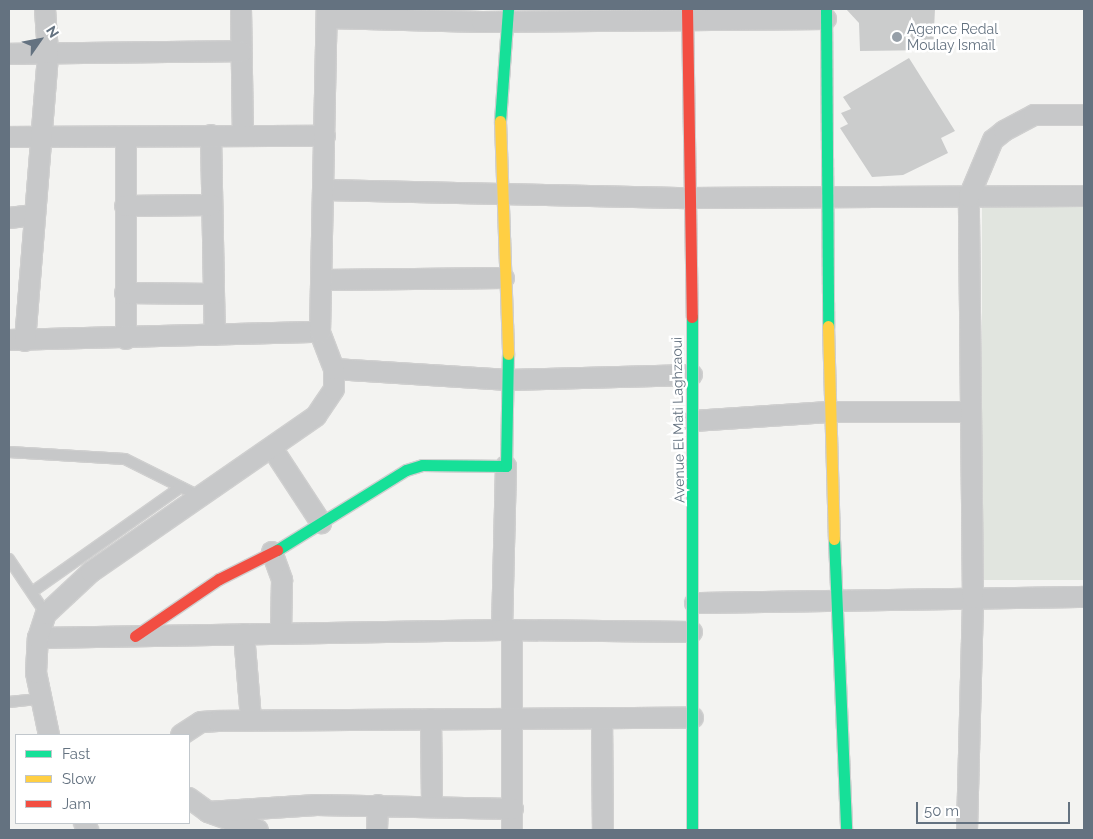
<!DOCTYPE html>
<html>
<head>
<meta charset="utf-8">
<style>
	body { margin:0 }
	#map { position:relative; width:1093px; height:839px; overflow:hidden; background:#f3f3f1; font-family:Raleway,sans-serif }
	div>[style] { position:absolute }
	.green>* { inset:0; background:#e1e5df; transform-origin:0 0 }
	.building>* { inset:0; background:#cbcccc }
	.roads { filter:drop-shadow(1px 0 #cfcfcf) drop-shadow(-1px 0 #cfcfcf) drop-shadow(0 1px #cfcfcf) drop-shadow(0 -1px #cfcfcf) }
	.lane>* { height:10px; margin:-5px; padding:0 5px; transform-origin:5px; border-radius:5px; background:#c7c8c9 }
	.street>* { height:20px; margin:-10px; padding:0 10px; transform-origin:10px; border-radius:10px; background:#c7c8c9 }
	.fast>* { height:11px; margin:-5.5px; padding:0 5.5px; transform-origin:5.5px; border-radius:5.5px; background:#16e098 }
	.slow>* { height:11px; margin:-5.5px; padding:0 5.5px; transform-origin:5.5px; border-radius:5.5px; background:#ffcf43 }
	.jam>* { height:11px; margin:-5.5px; padding:0 5.5px; transform-origin:5.5px; border-radius:5.5px; background:#f24e42 }
	.dots>* { width:14px; height:14px; translate:-50% -50%; box-sizing:border-box; border:2px solid #fff; border-radius:50% }
	span { translate:-50% -50%; white-space:nowrap; text-align:center; line-height:1.15; -webkit-text-stroke:5px #fff; paint-order:stroke }
	.poi-label { font-size:14px; color:#647280 }
	.left { translate:0 -50%; text-align:left }
	.street-label { font-size:14px; color:#647280 }
	.frame { position:absolute; inset:0; border:10px solid #647280; pointer-events:none }
	.legend { position:absolute; left:15px; top:734px; width:175px; height:90px; box-sizing:border-box; background:#fff; border:1px solid #c1c7cc; margin:0; padding:6px 9px; list-style:none; font-size:15px; color:#647280 }
	.legend li { display:flex; align-items:center; gap:10px; height:25px }
	.legend b { width:25px; border:1px solid #c1c7cc }
	.north { position:absolute; left:15px; top:15px; width:50px; height:50px; -webkit-text-stroke:4px #fff; paint-order:stroke; rotate:57deg; font-size:14px; font-weight:700; line-height:20px; text-align:center; color:#647280 }
	.north::after { content:''; display:block; margin:auto; width:18px; height:22px; background:#647280; clip-path:polygon(50% 0,100% 100%,50% 72%,0 100%) }
	.scale { position:absolute; left:916px; top:802px; width:154px; height:22px; box-sizing:border-box; border:2px solid #647280; border-top:0; padding-left:6px; font-size:15px; line-height:18px; white-space:nowrap; color:#647280; -webkit-text-stroke:4px #fff; paint-order:stroke }
</style>
</head>
<body>
<div id="map">
	<div class="green">
		<i style="left:1084px;top:205px;width:375px;height:102px;rotate:90deg"></i>
	</div>
	<div class="building">
		<i style="clip-path:polygon(846px 9px,935px 9px,933px 50px,860px 51px,859px 23px)"></i>
		<i style="clip-path:polygon(909px 58px,955px 131px,941px 138px,948px 153px,903px 175px,872px 177px,840px 128px,848px 124px,841px 113px,851px 109px,843px 97px)"></i>
	</div>
	<div class="roads">
		<div class="lane">
			<i style="left:9px;top:452px;width:116px;rotate:3.5deg"></i>
			<i style="left:125px;top:459px;width:85px;rotate:26.6deg"></i>
			<i style="left:9px;top:559px;width:66px;rotate:56.1deg"></i>
			<i style="left:32px;top:592px;width:182px;rotate:-35.2deg"></i>
			<i style="left:9px;top:702px;width:30px;rotate:-6deg"></i>
		</div>
		<div class="street">
			<i style="left:241px;top:9px;width:126px;rotate:89.1deg"></i>
			<i style="left:327px;top:18px;width:155px;rotate:1.5deg"></i>
			<i style="left:482px;top:22px;width:344px;rotate:-0.5deg"></i>
			<i style="left:9px;top:54px;width:232px;rotate:-0.7deg"></i>
			<i style="left:211px;top:135px;width:200px;rotate:88.9deg"></i>
			<i style="left:9px;top:137px;width:316px;rotate:-0.2deg"></i>
			<i style="left:126px;top:138px;width:201px;rotate:90deg"></i>
			<i style="left:325px;top:190px;width:364px;rotate:1.3deg"></i>
			<i style="left:689px;top:198px;width:395px;rotate:-0.3deg"></i>
			<i style="left:125px;top:206px;width:87px;rotate:-0.7deg"></i>
			<i style="left:9px;top:218px;width:25px;rotate:-7deg"></i>
			<i style="left:324px;top:280px;width:180px;rotate:-0.6deg"></i>
			<i style="left:125px;top:293px;width:89px;rotate:0.6deg"></i>
			<i style="left:9px;top:340px;width:311px;rotate:-1.5deg"></i>
			<i style="left:25px;top:341px;width:289px;rotate:-85.4deg"></i>
			<i style="left:48px;top:53px;width:44px;rotate:-93.9deg"></i>
			<i style="left:334px;top:369px;width:175px;rotate:3.6deg"></i>
			<i style="left:509px;top:380px;width:183px;rotate:-1.6deg"></i>
			<i style="left:693px;top:421px;width:136px;rotate:-3.8deg"></i>
			<i style="left:829px;top:412px;width:142px"></i>
			<i style="left:272px;top:448px;width:90px;rotate:56.8deg"></i>
			<i style="left:272px;top:552px;width:30px;rotate:70deg"></i>
			<i style="left:282px;top:580px;width:53px;rotate:91.1deg"></i>
			<i style="left:695px;top:603px;width:389px;rotate:-0.9deg"></i>
			<i style="left:502px;top:630px;width:164px;rotate:-88.6deg"></i>
			<i style="left:512px;top:630px;width:200px;rotate:90deg"></i>
			<i style="left:244px;top:634px;width:86px;rotate:85.3deg"></i>
			<i style="left:38px;top:638px;width:464px;rotate:-1deg"></i>
			<i style="left:502px;top:630px;width:190px;rotate:0.6deg"></i>
			<i style="left:602px;top:718px;width:112px;rotate:89.5deg"></i>
			<i style="left:431px;top:719px;width:88px;rotate:89.3deg"></i>
			<i style="left:49px;top:735px;width:63px;rotate:-101.8deg"></i>
			<i style="left:36px;top:673px;width:35px;rotate:-87deg"></i>
			<i style="left:38px;top:638px;width:25px;rotate:-72deg"></i>
			<i style="left:46px;top:614px;width:62px;rotate:-43deg"></i>
			<i style="left:91px;top:572px;width:274px;rotate:-34.7deg"></i>
			<i style="left:316px;top:416px;width:32px;rotate:-56deg"></i>
			<i style="left:334px;top:389px;width:20px;rotate:-90deg"></i>
			<i style="left:334px;top:369px;width:40px;rotate:-111deg"></i>
			<i style="left:320px;top:332px;width:323px;rotate:-88.8deg"></i>
			<i style="left:181px;top:735px;width:24px;rotate:-33deg"></i>
			<i style="left:201px;top:722px;width:17px;rotate:-3deg"></i>
			<i style="left:218px;top:721px;width:475px;rotate:-0.4deg"></i>
			<i style="left:189px;top:798px;width:24px;rotate:36deg"></i>
			<i style="left:208px;top:812px;width:53px;rotate:19.8deg"></i>
			<i style="left:208px;top:812px;width:109px;rotate:-3.7deg"></i>
			<i style="left:317px;top:805px;width:196px;rotate:1.2deg"></i>
			<i style="left:84px;top:823px;width:8px;rotate:60deg"></i>
			<i style="left:377px;top:830px;width:25px;rotate:-88deg"></i>
			<i style="left:967px;top:830px;width:232px;rotate:-88.5deg"></i>
			<i style="left:973px;top:598px;width:401px;rotate:-90.6deg"></i>
			<i style="left:969px;top:197px;width:62px;rotate:-67.2deg"></i>
			<i style="left:993px;top:140px;width:14px;rotate:-39deg"></i>
			<i style="left:1004px;top:131px;width:34px;rotate:-28deg"></i>
			<i style="left:1034px;top:115px;width:50px"></i>
		</div>
		<div class="fast">
			<i style="left:826px;top:9px;width:317px;rotate:89.6deg"></i>
			<i style="left:500px;top:121px;width:112px;rotate:-85.9deg"></i>
			<i style="left:692px;top:317px;width:513px;rotate:90deg"></i>
			<i style="left:834px;top:539px;width:291px;rotate:87.6deg"></i>
			<i style="left:277px;top:550px;width:152px;rotate:-31.8deg"></i>
			<i style="left:406px;top:470px;width:17px;rotate:-17deg"></i>
			<i style="left:422px;top:465px;width:84px;rotate:0.7deg"></i>
			<i style="left:506px;top:466px;width:112px;rotate:-89deg"></i>
		</div>
		<div class="slow">
			<i style="left:500px;top:121px;width:233px;rotate:88deg"></i>
			<i style="left:828px;top:326px;width:213px;rotate:88.4deg"></i>
		</div>
		<div class="jam">
			<i style="left:687px;top:9px;width:308px;rotate:89.1deg"></i>
			<i style="left:135px;top:636px;width:102px;rotate:-34.2deg"></i>
			<i style="left:219px;top:579px;width:65px;rotate:-26.6deg"></i>
		</div>
	</div>
	<div class="dots">
		<i style="left:897px;top:37px;background:#969fa8"></i>
	</div>
	<div class="poi-label">
		<span class="left" style="left:907px;top:37px">Agence Redal<br>Moulay Ismaïl</span>
	</div>
	<div class="street-label">
		<span style="left:678px;top:420px;rotate:-91deg">Avenue El Mati Laghzaoui</span>
	</div>
	<div class="frame"></div>
	<ul class="legend">
	<li><b style="height:6px;background:#16e098"></b>Fast</li>
	<li><b style="height:6px;background:#ffcf43"></b>Slow</li>
	<li><b style="height:6px;background:#f24e42"></b>Jam</li>
	</ul>
	<div class="north">N</div>
	<div class="scale">50 m</div>
</div>
</body>
</html>
